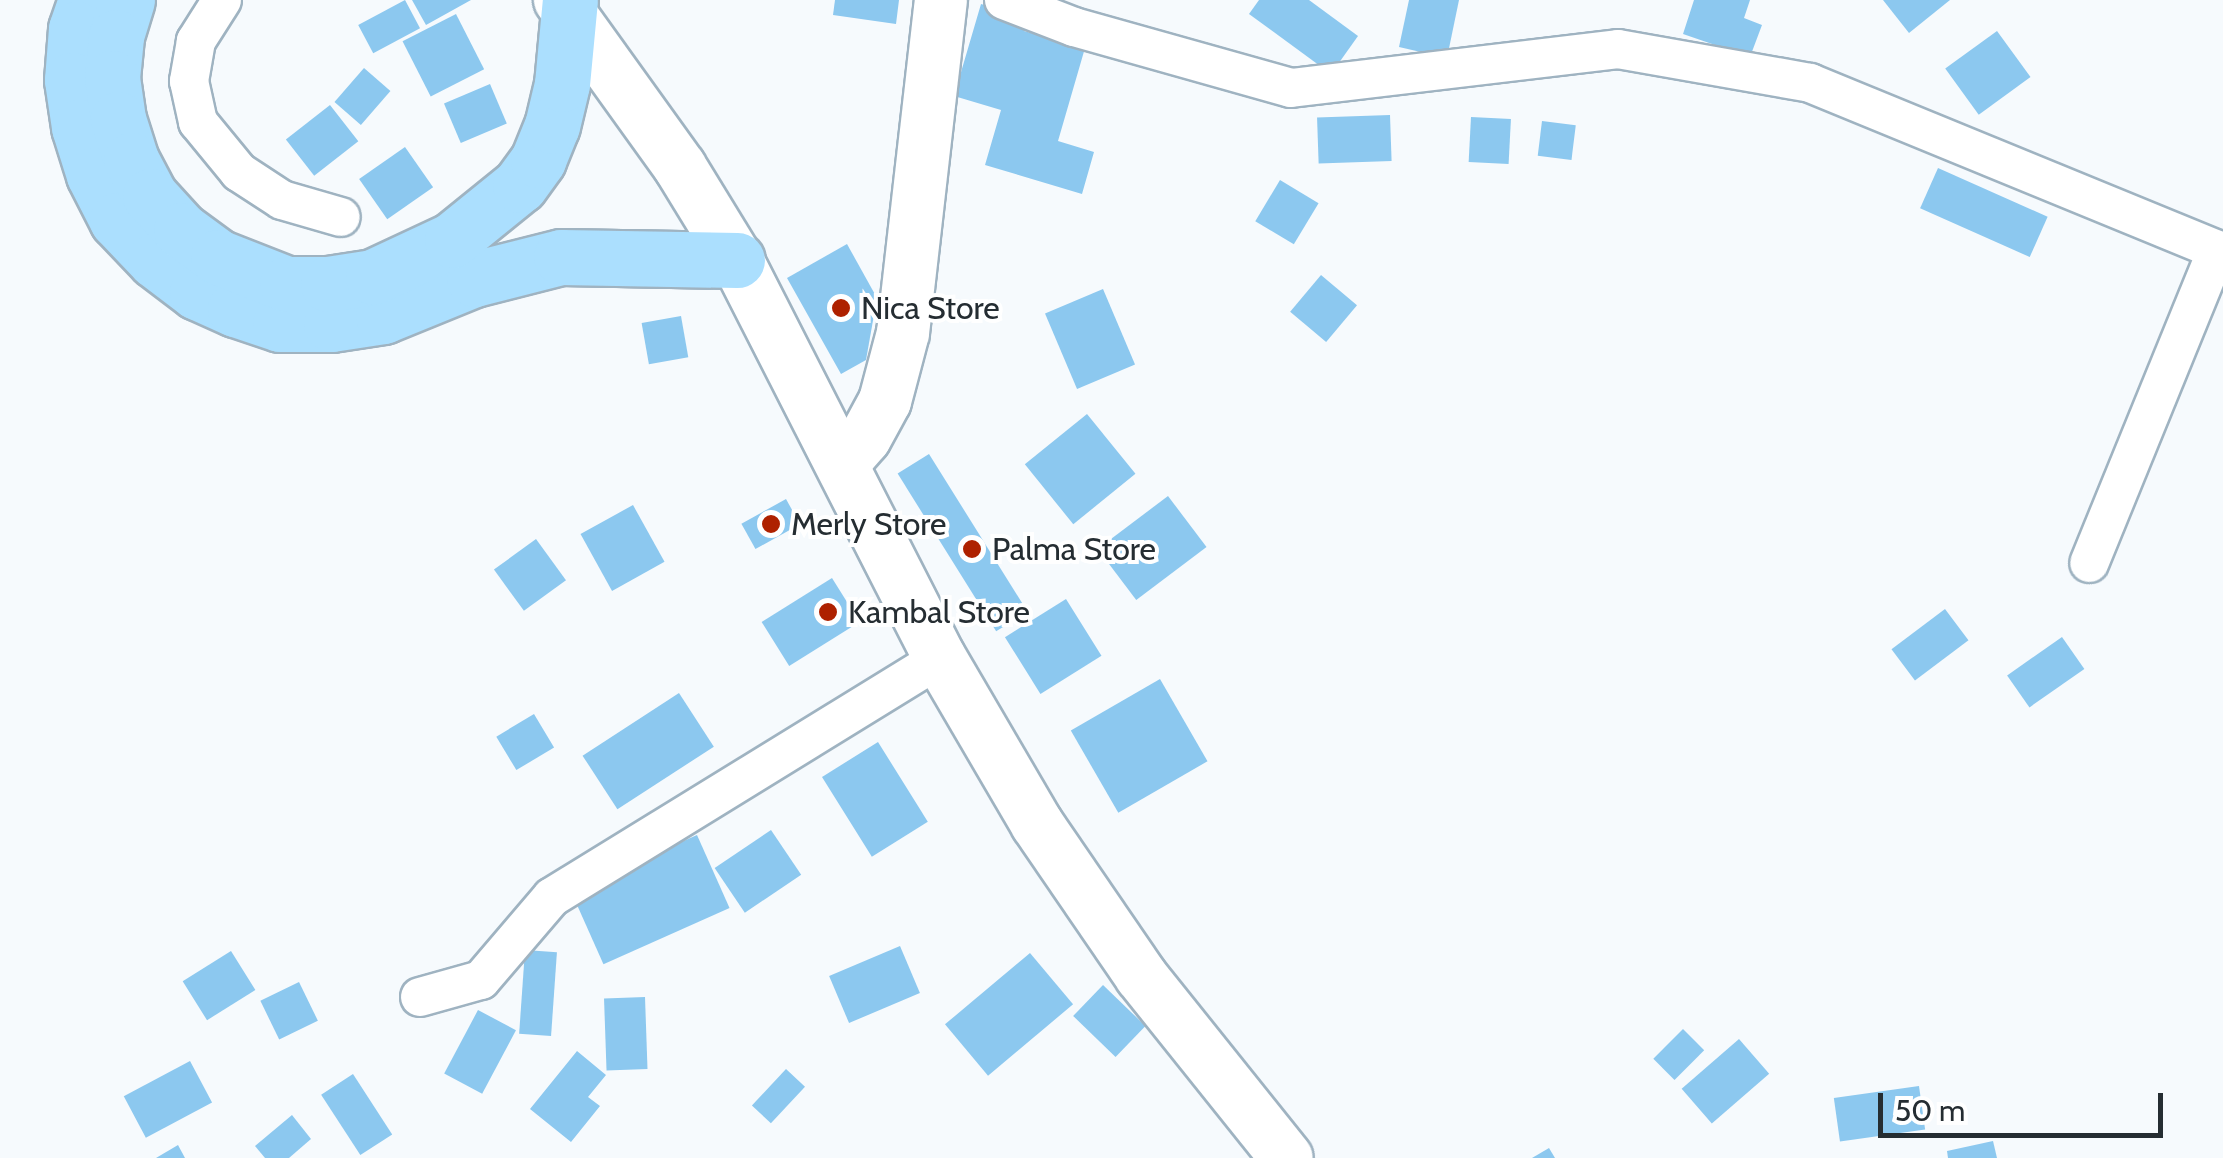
<!DOCTYPE html>
<html>
<head>
<meta charset="utf-8">
<style>
	body { margin:0 }
	#map { position:relative; width:2223px; height:1158px; overflow:hidden; background:#f6fafd; font-family:Cabin,sans-serif }
	div>[style] { position:absolute }
	.building>* { inset:0; background:#8cc8ef; transform-origin:0 0 }
	.roads { filter:drop-shadow(2px 0 #9fb3c1) drop-shadow(-2px 0 #9fb3c1) drop-shadow(0 2px #9fb3c1) drop-shadow(0 -2px #9fb3c1) }
	.street>* { height:38px; margin:-19px; padding:0 19px; transform-origin:19px; border-radius:19px; background:#fff }
	.secondary>* { height:52px; margin:-26px; padding:0 26px; transform-origin:26px; border-radius:26px; background:#fff }
	.primary>* { height:55px; margin:-27.5px; padding:0 27.5px; transform-origin:27.5px; border-radius:27.5px; background:#abdffe }
	.dots>* { width:28px; height:28px; translate:-50% -50%; box-sizing:border-box; border:5px solid #fff; border-radius:50% }
	span { translate:-50% -50%; white-space:nowrap; text-align:center; line-height:1.15; -webkit-text-stroke:8px #fff; paint-order:stroke }
	.poi-label { font-size:32px; color:#252d32 }
	.left { translate:0 -50%; text-align:left }
	.scale { position:absolute; left:1878px; top:1093px; width:285px; height:45px; box-sizing:border-box; border:5px solid #252d32; border-top:0; padding-left:12px; font-size:30px; line-height:35px; white-space:nowrap; color:#252d32; -webkit-text-stroke:8px #fff; paint-order:stroke }
</style>
</head>
<body>
<div id="map">
	<div class="building">
		<i style="left:405px;top:0;width:32px;height:53px;rotate:62deg"></i>
		<i style="clip-path:polygon(412px 0,471px 0,426px 25px)"></i>
		<i style="clip-path:polygon(835px 0,899px 0,896px 24px,833px 15px)"></i>
		<i style="clip-path:polygon(1259px 0,1309px 0,1358px 36px,1331px 74px,1249px 14px)"></i>
		<i style="clip-path:polygon(1409px 0,1459px 0,1447px 58px,1399px 47px)"></i>
		<i style="clip-path:polygon(1694px 0,1750px 0,1744px 18px,1762px 25px,1750px 57px,1683px 34px)"></i>
		<i style="clip-path:polygon(1883px 0,1950px 0,1909px 33px)"></i>
		<i style="clip-path:polygon(981px 4px,1024px 17px,1024px 31px,1085px 48px,1058px 141px,1094px 152px,1082px 194px,985px 165px,1001px 110px,954px 96px)"></i>
		<i style="left:456px;top:14px;width:62px;height:60px;rotate:63deg"></i>
		<i style="left:1997px;top:31px;width:57px;height:64px;rotate:54deg"></i>
		<i style="left:364px;top:68px;width:35px;height:45px;rotate:41deg"></i>
		<i style="left:490px;top:84px;width:43px;height:50px;rotate:67deg"></i>
		<i style="left:330px;top:105px;width:46px;height:56px;rotate:52deg"></i>
		<i style="left:1390px;top:115px;width:46px;height:73px;rotate:88deg"></i>
		<i style="left:1471px;top:117px;width:40px;height:45px;rotate:3deg"></i>
		<i style="left:1542px;top:121px;width:34px;height:35px;rotate:7deg"></i>
		<i style="left:405px;top:147px;width:49px;height:56px;rotate:55deg"></i>
		<i style="left:1938px;top:168px;width:120px;height:44px;rotate:24deg"></i>
		<i style="left:1280px;top:180px;width:45px;height:48px;rotate:31deg"></i>
		<i style="clip-path:polygon(847px 244px,877px 298px,866px 360px,841px 374px,787px 278px)"></i>
		<i style="left:1321px;top:275px;width:47px;height:48px;rotate:40deg"></i>
		<i style="left:1103px;top:289px;width:82px;height:63px;rotate:67deg"></i>
		<i style="left:681px;top:316px;width:42px;height:40px;rotate:80deg"></i>
		<i style="left:1087px;top:414px;width:77px;height:80px;rotate:51deg"></i>
		<i style="left:929px;top:454px;width:186px;height:37px;rotate:58deg"></i>
		<i style="left:1168px;top:496px;width:64px;height:88px;rotate:53deg"></i>
		<i style="left:786px;top:499px;width:29px;height:51px;rotate:61deg"></i>
		<i style="left:633px;top:505px;width:65px;height:60px;rotate:61deg"></i>
		<i style="left:536px;top:539px;width:51px;height:52px;rotate:54deg"></i>
		<i style="left:832px;top:578px;width:52px;height:83px;rotate:58deg"></i>
		<i style="left:1066px;top:599px;width:67px;height:72px;rotate:58deg"></i>
		<i style="left:1945px;top:609px;width:39px;height:67px;rotate:53deg"></i>
		<i style="left:2062px;top:637px;width:39px;height:67px;rotate:55deg"></i>
		<i style="left:1160px;top:679px;width:95px;height:103px;rotate:60deg"></i>
		<i style="left:679px;top:693px;width:64px;height:115px;rotate:57deg"></i>
		<i style="left:534px;top:714px;width:39px;height:44px;rotate:59deg"></i>
		<i style="left:878px;top:742px;width:94px;height:66px;rotate:58deg"></i>
		<i style="left:771px;top:830px;width:54px;height:68px;rotate:56deg"></i>
		<i style="left:697px;top:835px;width:80px;height:138px;rotate:66deg"></i>
		<i style="left:900px;top:946px;width:51px;height:77px;rotate:67deg"></i>
		<i style="left:525px;top:950px;width:32px;height:84px;rotate:4deg"></i>
		<i style="left:231px;top:951px;width:46px;height:57px;rotate:58deg"></i>
		<i style="left:1030px;top:953px;width:67px;height:111px;rotate:50deg"></i>
		<i style="left:299px;top:982px;width:43px;height:43px;rotate:64deg"></i>
		<i style="left:1103px;top:985px;width:59px;height:43px;rotate:44deg"></i>
		<i style="left:645px;top:997px;width:72px;height:41px;rotate:88deg"></i>
		<i style="left:478px;top:1010px;width:43px;height:72px;rotate:28deg"></i>
		<i style="left:1683px;top:1029px;width:30px;height:42px;rotate:45deg"></i>
		<i style="left:1739px;top:1039px;width:46px;height:76px;rotate:49deg"></i>
		<i style="clip-path:polygon(577px 1051px,606px 1075px,588px 1097px,600px 1106px,571px 1142px,530px 1109px)"></i>
		<i style="left:190px;top:1061px;width:47px;height:75px;rotate:62deg"></i>
		<i style="left:786px;top:1069px;width:26px;height:50px;rotate:43deg"></i>
		<i style="left:353px;top:1074px;width:72px;height:38px;rotate:57deg"></i>
		<i style="left:1919px;top:1086px;width:44px;height:86px;rotate:82deg"></i>
		<i style="clip-path:polygon(292px 1115px,311px 1139px,289px 1158px,265px 1158px,255px 1146px)"></i>
		<i style="clip-path:polygon(1993px 1141px,1997px 1158px,1948px 1158px,1947px 1151px)"></i>
		<i style="clip-path:polygon(178px 1145px,185px 1158px,156px 1158px)"></i>
		<i style="clip-path:polygon(1549px 1148px,1555px 1158px,1532px 1158px)"></i>
	</div>
	<div class="roads">
		<div class="street">
			<i style="left:222px;top:0;width:49px;rotate:122.4deg"></i>
			<i style="left:196px;top:41px;width:41px;rotate:99.9deg"></i>
			<i style="left:189px;top:81px;width:42px;rotate:77.6deg"></i>
			<i style="left:198px;top:122px;width:65px;rotate:50.6deg"></i>
			<i style="left:239px;top:172px;width:51px;rotate:33.1deg"></i>
			<i style="left:282px;top:200px;width:61px;rotate:16.1deg"></i>
			<i style="left:1004px;top:0;width:75px;rotate:21.1deg"></i>
			<i style="left:1074px;top:27px;width:225px;rotate:15.7deg"></i>
			<i style="left:1291px;top:88px;width:329px;rotate:-6.8deg"></i>
			<i style="left:1618px;top:49px;width:195px;rotate:10deg"></i>
			<i style="left:1810px;top:83px;width:440px;rotate:22.3deg"></i>
			<i style="left:2217px;top:250px;width:338px;rotate:112.2deg"></i>
			<i style="left:420px;top:997px;width:63px;rotate:-15.6deg"></i>
			<i style="left:481px;top:980px;width:109px;rotate:-49.5deg"></i>
			<i style="left:552px;top:897px;width:456px;rotate:-31.6deg"></i>
		</div>
		<div class="secondary">
			<i style="left:560px;top:0;width:206px;rotate:54.3deg"></i>
			<i style="left:680px;top:167px;width:109px;rotate:58.5deg"></i>
			<i style="left:737px;top:260px;width:447px;rotate:63deg"></i>
			<i style="left:940px;top:658px;width:192px;rotate:59.7deg"></i>
			<i style="left:1037px;top:824px;width:184px;rotate:55.6deg"></i>
			<i style="left:1141px;top:976px;width:233px;rotate:51.3deg"></i>
			<i style="left:843px;top:463px;width:33px;rotate:-49deg"></i>
			<i style="left:865px;top:438px;width:42px;rotate:-61.6deg"></i>
			<i style="left:885px;top:401px;width:70px;rotate:-75.2deg"></i>
			<i style="left:903px;top:333px;width:335px;rotate:-83.5deg"></i>
		</div>
		<div class="primary">
			<i style="left:86px;top:0;width:31px;rotate:109deg"></i>
			<i style="left:76px;top:29px;width:51px;rotate:94.5deg"></i>
			<i style="left:72px;top:80px;width:48px;rotate:81.5deg"></i>
			<i style="left:79px;top:127px;width:50px;rotate:72.6deg"></i>
			<i style="left:94px;top:175px;width:51px;rotate:62.9deg"></i>
			<i style="left:117px;top:220px;width:55px;rotate:46.5deg"></i>
			<i style="left:155px;top:260px;width:53px;rotate:37.3deg"></i>
			<i style="left:197px;top:292px;width:42px;rotate:24.1deg"></i>
			<i style="left:235px;top:309px;width:47px;rotate:18.4deg"></i>
			<i style="left:280px;top:324px;width:51px"></i>
			<i style="left:331px;top:324px;width:53px;rotate:-8.7deg"></i>
			<i style="left:383px;top:316px;width:98px;rotate:-22.1deg"></i>
			<i style="left:474px;top:279px;width:90px;rotate:-14.2deg"></i>
			<i style="left:561px;top:257px;width:176px;rotate:1deg"></i>
			<i style="left:127px;top:0;width:39px;rotate:107deg"></i>
			<i style="left:116px;top:37px;width:41px;rotate:95.6deg"></i>
			<i style="left:112px;top:78px;width:41px;rotate:81.7deg"></i>
			<i style="left:118px;top:119px;width:43px;rotate:72.4deg"></i>
			<i style="left:131px;top:160px;width:41px;rotate:62.2deg"></i>
			<i style="left:150px;top:196px;width:46px;rotate:47.6deg"></i>
			<i style="left:181px;top:230px;width:46px;rotate:36.1deg"></i>
			<i style="left:218px;top:257px;width:74px;rotate:21.4deg"></i>
			<i style="left:287px;top:284px;width:41px"></i>
			<i style="left:328px;top:284px;width:46px;rotate:-8.8deg"></i>
			<i style="left:373px;top:277px;width:87px;rotate:-25.1deg"></i>
			<i style="left:452px;top:240px;width:87px;rotate:-39deg"></i>
			<i style="left:520px;top:185px;width:31px;rotate:-54deg"></i>
			<i style="left:538px;top:160px;width:37px;rotate:-68deg"></i>
			<i style="left:552px;top:126px;width:43px;rotate:-76.6deg"></i>
			<i style="left:562px;top:84px;width:84px;rotate:-84.6deg"></i>
		</div>
	</div>
	<div class="dots">
		<i style="left:841px;top:308px;background:#ae2100"></i>
		<i style="left:771px;top:524px;background:#ae2100"></i>
		<i style="left:972px;top:549px;background:#ae2100"></i>
		<i style="left:828px;top:612px;background:#ae2100"></i>
	</div>
	<div class="poi-label">
		<span class="left" style="left:861px;top:308px">Nica Store</span>
		<span class="left" style="left:791px;top:524px">Merly Store</span>
		<span class="left" style="left:992px;top:549px">Palma Store</span>
		<span class="left" style="left:848px;top:612px">Kambal Store</span>
	</div>
	<div class="scale">50 m</div>
</div>
</body>
</html>
